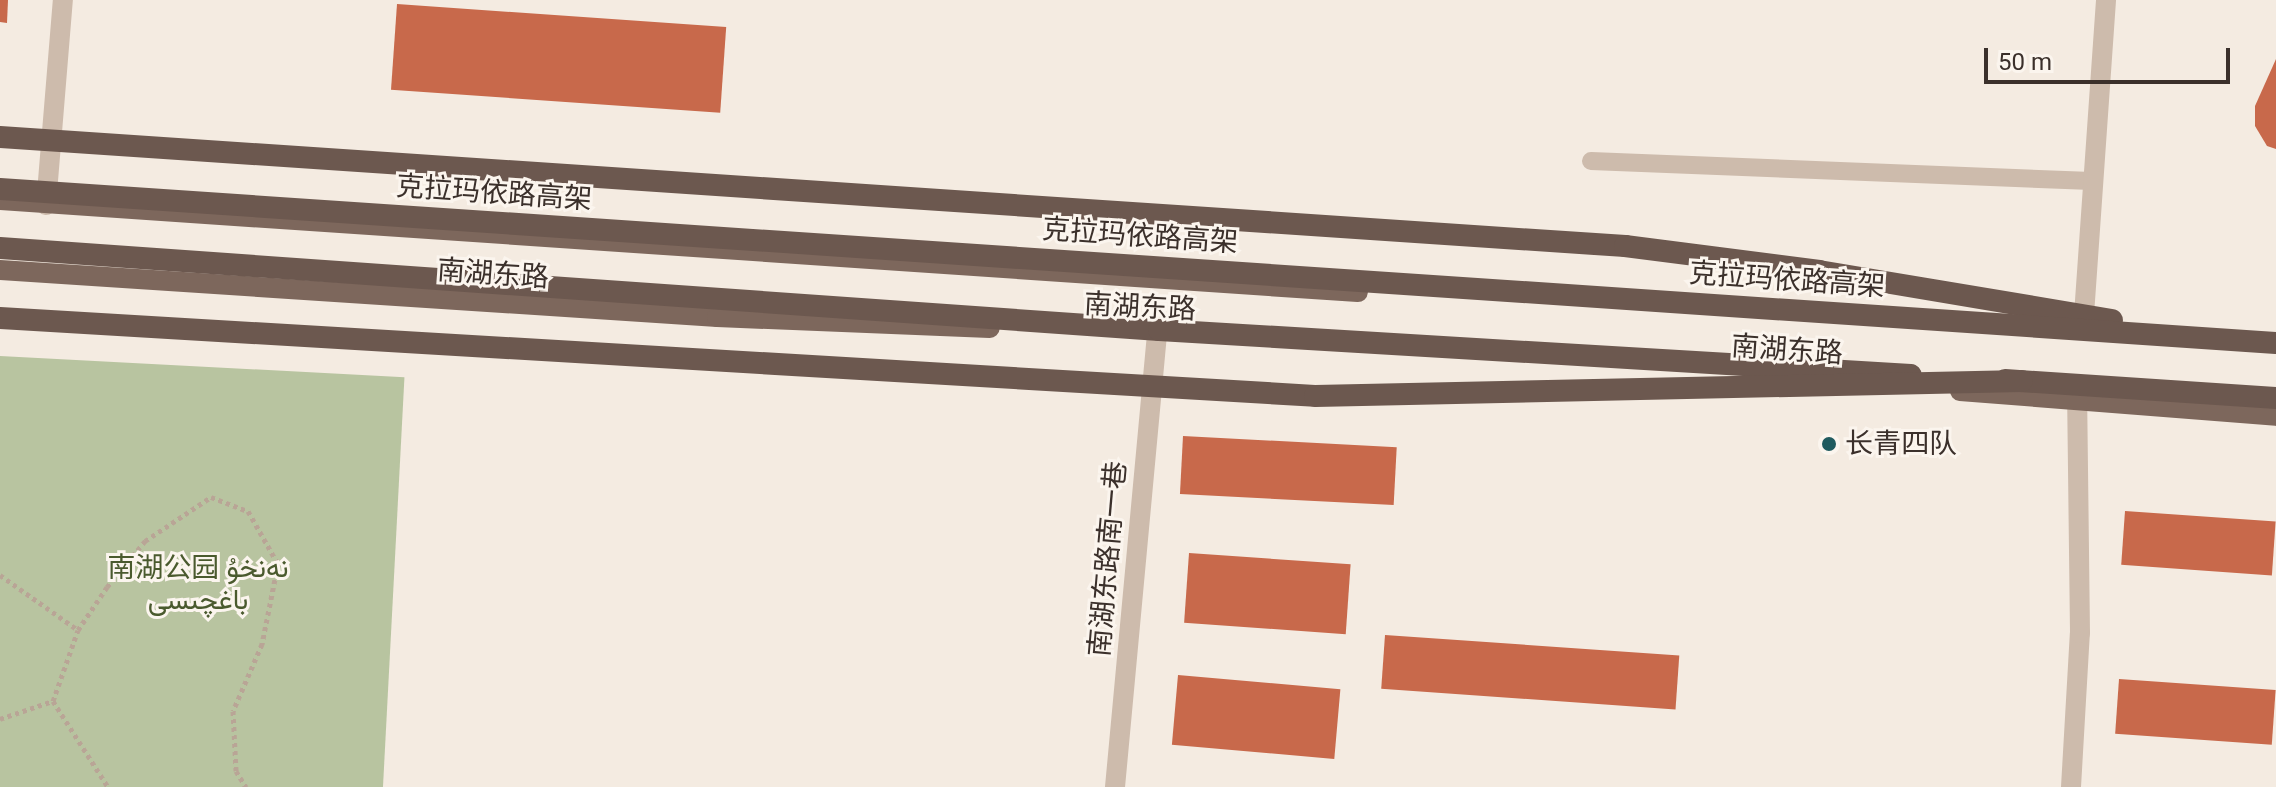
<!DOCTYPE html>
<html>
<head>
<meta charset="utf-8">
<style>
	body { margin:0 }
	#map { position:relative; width:2276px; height:787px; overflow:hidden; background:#f4ebe1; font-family:Roboto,Vazirmatn,"Noto Sans SC",sans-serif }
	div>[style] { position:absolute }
	.green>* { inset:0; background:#b8c4a0; transform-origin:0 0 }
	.building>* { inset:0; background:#c8694b; transform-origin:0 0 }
	.path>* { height:5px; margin-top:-2.5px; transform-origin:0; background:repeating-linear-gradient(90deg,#b9a596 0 4px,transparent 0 8px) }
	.service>* { height:18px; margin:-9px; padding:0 9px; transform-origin:9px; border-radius:9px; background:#cdbbac }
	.minor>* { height:20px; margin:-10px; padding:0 10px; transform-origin:10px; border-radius:10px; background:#cdbbac }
	.primary>* { height:20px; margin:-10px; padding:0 10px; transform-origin:10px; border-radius:10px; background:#7d675c }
	.trunk>* { height:22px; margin:-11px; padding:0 11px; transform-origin:11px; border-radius:11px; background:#6c584f }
	.trunk-bridge>* { height:22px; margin:-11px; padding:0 11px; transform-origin:11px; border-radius:11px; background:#6c584f }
	.dots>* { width:22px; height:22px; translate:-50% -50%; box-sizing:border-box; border:4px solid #fbf5ee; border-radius:50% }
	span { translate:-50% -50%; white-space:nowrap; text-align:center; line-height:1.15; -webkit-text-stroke:6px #fbf5ee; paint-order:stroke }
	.street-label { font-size:28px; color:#3b302b }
	.poi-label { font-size:28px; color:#3b302b }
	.left { translate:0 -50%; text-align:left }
	.park-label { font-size:28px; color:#4a5a2e }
	.scale { position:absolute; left:1984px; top:48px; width:246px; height:36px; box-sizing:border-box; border:4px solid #3b302b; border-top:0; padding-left:10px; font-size:24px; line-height:28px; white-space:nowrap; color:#3b302b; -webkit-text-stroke:6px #fbf5ee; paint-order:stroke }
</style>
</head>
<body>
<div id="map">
	<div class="green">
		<i style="left:0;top:356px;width:405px;height:431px;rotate:3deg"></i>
	</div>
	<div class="building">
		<i style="clip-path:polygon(0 0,8px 0,7px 23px,0 22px)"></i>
		<i style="left:397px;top:4px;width:330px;height:86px;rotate:4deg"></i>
		<i style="clip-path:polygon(2276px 59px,2276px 149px,2267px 146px,2255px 126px,2255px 106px)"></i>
		<i style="left:1183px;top:436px;width:214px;height:58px;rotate:3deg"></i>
		<i style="left:2125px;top:511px;width:151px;height:54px;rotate:4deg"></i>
		<i style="left:1189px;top:553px;width:162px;height:70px;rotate:4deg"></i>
		<i style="left:1385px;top:635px;width:295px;height:54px;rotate:4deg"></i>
		<i style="left:1178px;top:675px;width:163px;height:70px;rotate:5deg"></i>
		<i style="left:2119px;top:679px;width:157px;height:55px;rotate:4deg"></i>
	</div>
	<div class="path">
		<i style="left:0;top:575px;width:95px;rotate:35.2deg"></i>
		<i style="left:53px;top:701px;width:102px;rotate:57.4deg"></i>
		<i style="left:0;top:719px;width:56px;rotate:-18.8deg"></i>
		<i style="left:53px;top:701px;width:75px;rotate:-70.6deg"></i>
		<i style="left:78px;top:630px;width:52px;rotate:-56deg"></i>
		<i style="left:107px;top:587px;width:60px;rotate:-50.4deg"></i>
		<i style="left:145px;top:541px;width:79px;rotate:-33.7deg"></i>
		<i style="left:211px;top:497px;width:40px;rotate:21deg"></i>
		<i style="left:248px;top:511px;width:61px;rotate:60.5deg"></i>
		<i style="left:278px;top:564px;width:82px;rotate:101.3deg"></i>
		<i style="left:262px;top:644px;width:73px;rotate:113.4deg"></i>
		<i style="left:233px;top:711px;width:60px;rotate:87.1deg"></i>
		<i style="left:236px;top:771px;width:19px;rotate:58deg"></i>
	</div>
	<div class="service">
		<i style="left:1591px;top:161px;width:501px;rotate:2.29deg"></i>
	</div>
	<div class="minor">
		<i style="left:46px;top:205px;width:206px;rotate:-85.3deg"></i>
		<i style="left:2084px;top:315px;width:316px;rotate:-86deg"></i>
		<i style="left:1115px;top:787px;width:454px;rotate:-84.7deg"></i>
		<i style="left:2071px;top:787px;width:154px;rotate:-86.7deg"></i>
		<i style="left:2080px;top:633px;width:233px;rotate:-90.7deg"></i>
	</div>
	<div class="primary">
		<i style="left:0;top:200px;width:1361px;rotate:3.88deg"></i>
		<i style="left:0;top:270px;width:719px;rotate:3.75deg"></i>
		<i style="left:717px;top:317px;width:273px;rotate:2.3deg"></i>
		<i style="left:1960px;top:391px;width:317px;rotate:4.5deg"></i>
	</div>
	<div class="trunk">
		<i style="left:0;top:248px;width:1162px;rotate:4.05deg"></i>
		<i style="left:1159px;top:330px;width:753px;rotate:3.42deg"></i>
		<i style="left:2005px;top:380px;width:272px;rotate:3.8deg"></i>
	</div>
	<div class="trunk-bridge">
		<i style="left:0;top:137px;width:1629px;rotate:3.84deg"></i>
		<i style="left:1625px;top:246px;width:196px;rotate:7.3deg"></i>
		<i style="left:1819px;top:271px;width:297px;rotate:9.5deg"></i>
		<i style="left:0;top:189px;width:2281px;rotate:3.87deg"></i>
		<i style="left:0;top:318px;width:1317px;rotate:3.39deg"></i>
		<i style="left:1315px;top:396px;width:707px;rotate:-1.22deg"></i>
	</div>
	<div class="dots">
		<i style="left:1829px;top:444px;background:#1f5a5e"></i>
	</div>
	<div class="street-label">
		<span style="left:494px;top:193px;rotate:4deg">克拉玛依路高架</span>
		<span style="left:1140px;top:236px;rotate:4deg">克拉玛依路高架</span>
		<span style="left:493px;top:274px;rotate:4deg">南湖东路</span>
		<span style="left:1787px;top:280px;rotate:4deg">克拉玛依路高架</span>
		<span style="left:1140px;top:307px;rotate:3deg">南湖东路</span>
		<span style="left:1787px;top:350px;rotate:4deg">南湖东路</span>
		<span style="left:1108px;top:559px;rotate:-85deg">南湖东路南一巷</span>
	</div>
	<div class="poi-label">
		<span class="left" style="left:1845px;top:444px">长青四队</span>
	</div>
	<div class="park-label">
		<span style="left:198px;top:584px">南湖公园 نەنخۇ<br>باغچىسى</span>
	</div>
	<div class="scale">50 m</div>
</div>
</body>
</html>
